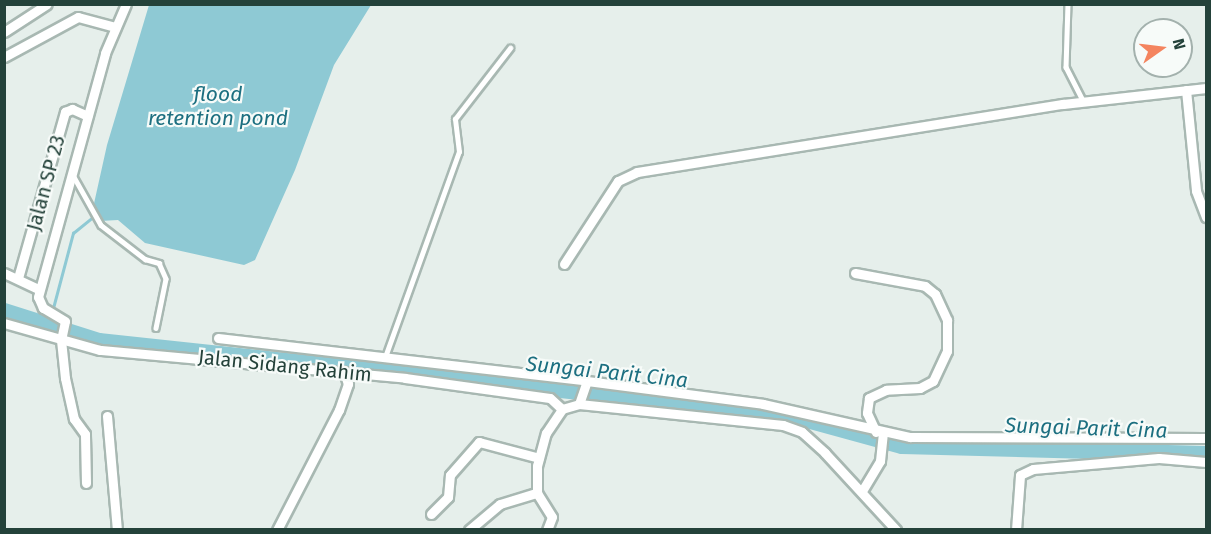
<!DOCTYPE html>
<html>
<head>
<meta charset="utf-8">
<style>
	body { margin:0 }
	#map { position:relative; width:1211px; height:534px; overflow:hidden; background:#e6efeb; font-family:"Fira Sans",sans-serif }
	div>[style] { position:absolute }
	.water>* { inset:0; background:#8ec9d4 }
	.stream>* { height:3px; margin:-1.5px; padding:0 1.5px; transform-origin:1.5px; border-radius:1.5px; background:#8ec9d4 }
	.river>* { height:16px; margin:-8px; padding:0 8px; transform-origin:8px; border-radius:8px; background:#8ec9d4 }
	.roads { filter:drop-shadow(2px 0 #a8b8b2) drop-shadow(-2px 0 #a8b8b2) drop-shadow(0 2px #a8b8b2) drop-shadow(0 -2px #a8b8b2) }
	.service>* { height:4.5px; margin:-2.25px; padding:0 2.25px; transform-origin:2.25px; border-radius:2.25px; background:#fff }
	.minor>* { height:9px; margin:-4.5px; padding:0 4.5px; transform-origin:4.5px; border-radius:4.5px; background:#fff }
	span { translate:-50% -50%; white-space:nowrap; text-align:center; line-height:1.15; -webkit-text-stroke:4.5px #f7fbf9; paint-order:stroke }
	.street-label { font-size:20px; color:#24423a }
	.water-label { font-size:21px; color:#1c6f80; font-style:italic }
	.frame { position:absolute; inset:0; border:6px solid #24423a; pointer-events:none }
	.north { position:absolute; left:1133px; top:18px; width:60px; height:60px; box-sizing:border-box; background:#f7fbf9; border:2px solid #a3b1ad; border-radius:50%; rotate:76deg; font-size:16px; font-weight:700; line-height:24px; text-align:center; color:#24423a }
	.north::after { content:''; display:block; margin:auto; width:21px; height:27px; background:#f4845f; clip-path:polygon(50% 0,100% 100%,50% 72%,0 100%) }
</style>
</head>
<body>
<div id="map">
	<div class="water">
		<i style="clip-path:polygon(149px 5px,371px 5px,334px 65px,295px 170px,255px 260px,244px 265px,145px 243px,118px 220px,100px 221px,93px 208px,107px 145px)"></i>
	</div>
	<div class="stream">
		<i style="left:53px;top:308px;width:78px;rotate:-75.1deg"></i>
		<i style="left:73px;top:233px;width:28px;rotate:-39deg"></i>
	</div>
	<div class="river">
		<i style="left:4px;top:311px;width:100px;rotate:17.5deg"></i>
		<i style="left:99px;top:341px;width:690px;rotate:6.07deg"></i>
		<i style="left:785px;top:414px;width:121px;rotate:15.3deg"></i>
		<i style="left:902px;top:446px;width:304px;rotate:1.5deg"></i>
	</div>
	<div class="roads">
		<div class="service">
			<i style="left:1068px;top:4px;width:63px;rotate:91.8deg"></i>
			<i style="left:1066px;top:67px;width:38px;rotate:63deg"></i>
			<i style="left:73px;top:175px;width:57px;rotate:60.8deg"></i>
			<i style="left:101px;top:225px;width:56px;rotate:37.7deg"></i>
			<i style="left:145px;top:259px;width:15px;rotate:16deg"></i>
			<i style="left:159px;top:263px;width:17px;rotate:66deg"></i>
			<i style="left:166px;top:279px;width:50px;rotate:101.5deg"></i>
			<i style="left:385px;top:357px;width:218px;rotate:-70.2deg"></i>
			<i style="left:459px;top:152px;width:33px;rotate:-97deg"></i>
			<i style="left:455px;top:119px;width:90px;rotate:-52.2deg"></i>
		</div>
		<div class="minor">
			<i style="left:4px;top:32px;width:51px;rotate:-33.1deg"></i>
			<i style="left:4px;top:57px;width:84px;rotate:-28.4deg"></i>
			<i style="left:78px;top:17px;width:39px;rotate:15deg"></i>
			<i style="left:1186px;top:90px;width:101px;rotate:84.3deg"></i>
			<i style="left:1196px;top:191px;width:28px;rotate:69deg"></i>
			<i style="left:564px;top:264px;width:99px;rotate:-57deg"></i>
			<i style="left:618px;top:181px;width:21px;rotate:-25deg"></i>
			<i style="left:637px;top:172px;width:431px;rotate:-9.1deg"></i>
			<i style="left:1063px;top:104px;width:144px;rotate:-6.4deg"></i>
			<i style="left:4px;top:273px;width:38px;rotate:25deg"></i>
			<i style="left:855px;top:273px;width:71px;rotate:10.5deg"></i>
			<i style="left:925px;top:286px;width:13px;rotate:39deg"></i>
			<i style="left:935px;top:294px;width:29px;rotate:65deg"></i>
			<i style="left:947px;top:320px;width:31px;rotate:90deg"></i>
			<i style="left:947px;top:351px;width:33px;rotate:115deg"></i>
			<i style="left:933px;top:381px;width:15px;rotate:152deg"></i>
			<i style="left:920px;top:388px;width:34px;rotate:177deg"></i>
			<i style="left:886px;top:390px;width:19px;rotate:155deg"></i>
			<i style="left:869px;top:398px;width:15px;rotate:98deg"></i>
			<i style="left:867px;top:413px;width:21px;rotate:65deg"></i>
			<i style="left:18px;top:278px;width:173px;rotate:-74.2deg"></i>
			<i style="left:65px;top:112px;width:8px;rotate:-23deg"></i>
			<i style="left:72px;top:109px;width:17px;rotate:24deg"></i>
			<i style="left:4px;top:323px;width:100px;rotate:15.7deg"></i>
			<i style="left:100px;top:350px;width:306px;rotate:5.2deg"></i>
			<i style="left:405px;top:378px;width:146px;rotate:7.9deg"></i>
			<i style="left:550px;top:398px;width:16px;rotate:43deg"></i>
			<i style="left:218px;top:338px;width:371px;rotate:6.6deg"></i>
			<i style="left:579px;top:404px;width:205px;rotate:5.9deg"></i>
			<i style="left:783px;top:425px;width:20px;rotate:20deg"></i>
			<i style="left:802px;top:432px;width:31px;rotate:42deg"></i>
			<i style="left:825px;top:453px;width:105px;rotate:47.3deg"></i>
			<i style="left:562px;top:409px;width:18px;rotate:-16deg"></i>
			<i style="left:579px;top:404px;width:24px;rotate:-71deg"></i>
			<i style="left:587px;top:381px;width:177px;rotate:7.4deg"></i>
			<i style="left:763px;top:404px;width:151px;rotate:12.7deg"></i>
			<i style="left:910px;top:437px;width:296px;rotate:0.2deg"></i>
			<i style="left:107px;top:416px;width:114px;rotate:85deg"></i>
			<i style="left:86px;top:483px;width:49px;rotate:-91.2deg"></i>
			<i style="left:85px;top:434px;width:19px;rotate:-126deg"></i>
			<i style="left:74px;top:419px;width:42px;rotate:-102.4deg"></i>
			<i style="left:65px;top:378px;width:38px;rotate:-96deg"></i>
			<i style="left:61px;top:340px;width:19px;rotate:-78deg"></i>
			<i style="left:65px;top:321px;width:26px;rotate:-149deg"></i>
			<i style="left:43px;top:308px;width:12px;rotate:-114deg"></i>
			<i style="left:38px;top:297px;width:253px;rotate:-74.6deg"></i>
			<i style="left:105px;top:53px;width:53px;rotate:-66.8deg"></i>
			<i style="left:862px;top:491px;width:35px;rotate:-59deg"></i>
			<i style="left:880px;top:461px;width:28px;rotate:-84deg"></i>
			<i style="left:537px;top:493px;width:28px;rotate:58deg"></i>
			<i style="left:552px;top:517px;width:14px;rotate:111deg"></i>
			<i style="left:431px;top:514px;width:24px;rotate:-45deg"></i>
			<i style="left:448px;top:497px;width:22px;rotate:-85deg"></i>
			<i style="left:450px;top:475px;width:44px;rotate:-48.7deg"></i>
			<i style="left:479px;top:442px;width:62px;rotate:14.9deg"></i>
			<i style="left:277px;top:530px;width:135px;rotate:-62.7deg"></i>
			<i style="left:339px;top:410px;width:28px;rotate:-71deg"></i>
			<i style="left:348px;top:384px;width:13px;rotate:-108deg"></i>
			<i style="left:469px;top:530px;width:40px;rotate:-40deg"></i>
			<i style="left:500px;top:504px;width:39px;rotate:-17deg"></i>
			<i style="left:537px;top:493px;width:27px;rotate:-90deg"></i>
			<i style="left:537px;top:466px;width:34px;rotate:-75deg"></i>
			<i style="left:546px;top:433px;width:29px;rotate:-56deg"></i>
			<i style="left:1016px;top:530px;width:55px;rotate:-85.8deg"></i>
			<i style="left:1020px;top:475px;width:14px;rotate:-25deg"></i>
			<i style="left:1033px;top:469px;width:126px;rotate:-5deg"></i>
			<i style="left:1159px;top:458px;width:47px;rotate:4.9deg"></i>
		</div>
	</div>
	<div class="street-label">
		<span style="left:46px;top:183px;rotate:-75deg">Jalan SP 23</span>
		<span style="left:285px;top:366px;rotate:6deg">Jalan Sidang Rahim</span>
	</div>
	<div class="water-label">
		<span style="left:218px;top:106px">flood<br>retention pond</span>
		<span style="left:607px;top:372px;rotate:6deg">Sungai Parit Cina</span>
		<span style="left:1086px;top:428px;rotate:2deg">Sungai Parit Cina</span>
	</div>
	<div class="frame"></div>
	<div class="north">N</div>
</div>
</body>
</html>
